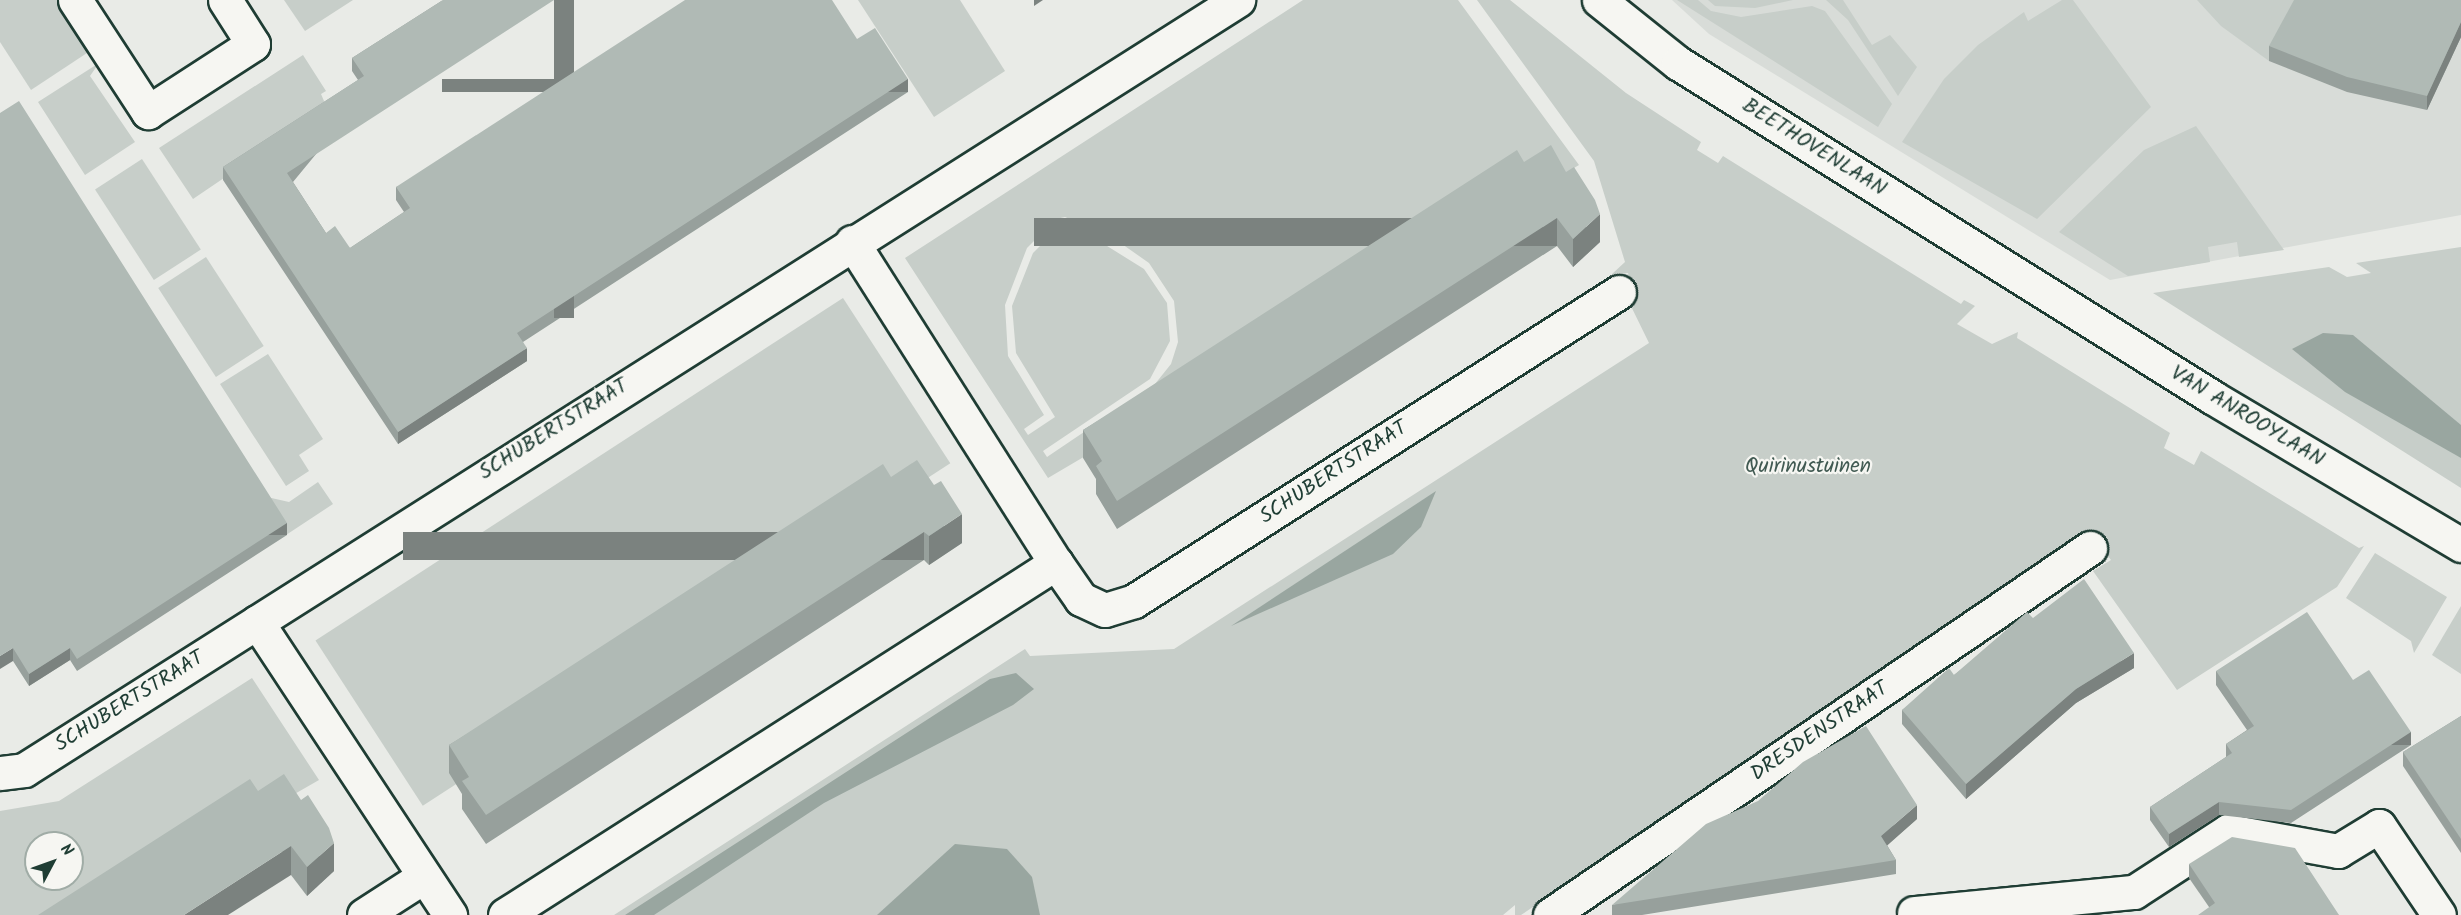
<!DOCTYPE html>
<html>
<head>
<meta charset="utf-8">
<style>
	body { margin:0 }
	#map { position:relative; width:2461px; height:915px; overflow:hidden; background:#e9ebe7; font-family:Kalam,sans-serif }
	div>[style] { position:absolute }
	.built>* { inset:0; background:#d8dcd8 }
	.green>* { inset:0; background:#c7cec9; transform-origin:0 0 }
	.water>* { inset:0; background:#99a6a0 }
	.roads { filter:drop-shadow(2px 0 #1f3d34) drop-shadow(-2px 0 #1f3d34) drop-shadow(0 2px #1f3d34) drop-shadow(0 -2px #1f3d34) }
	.minor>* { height:33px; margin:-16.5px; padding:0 16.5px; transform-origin:16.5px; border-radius:16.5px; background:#f6f6f2 }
	.wall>* { inset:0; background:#97a09c }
	.shaded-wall>* { inset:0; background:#7b827f; transform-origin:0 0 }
	.building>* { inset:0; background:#b0bab5 }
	span { translate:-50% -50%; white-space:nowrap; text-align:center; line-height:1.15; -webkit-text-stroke:4.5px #f6f6f2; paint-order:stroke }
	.street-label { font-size:21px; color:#1f3d34 }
	.park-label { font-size:21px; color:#415a52 }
	.north { position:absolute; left:24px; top:831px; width:60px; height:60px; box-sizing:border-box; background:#f6f6f2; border:2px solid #a0aca6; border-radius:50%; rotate:49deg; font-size:16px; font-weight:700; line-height:24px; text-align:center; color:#1f3d34 }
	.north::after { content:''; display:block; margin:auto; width:21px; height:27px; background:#1f3d34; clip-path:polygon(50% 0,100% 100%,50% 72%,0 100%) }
</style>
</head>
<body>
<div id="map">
	<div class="built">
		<i style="clip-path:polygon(1672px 0,2461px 0,2461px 215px,2110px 280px,1709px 34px)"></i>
	</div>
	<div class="green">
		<i style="clip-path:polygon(0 0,57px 0,90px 51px,31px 90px,0 42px)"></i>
		<i style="clip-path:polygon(284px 0,353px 0,305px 31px)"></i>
		<i style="clip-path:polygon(858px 0,960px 0,1005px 71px,934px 117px)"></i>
		<i style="clip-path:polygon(evenodd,1303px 0,1458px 0,1579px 165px,1048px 478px,905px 258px,1303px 0,1065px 217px,1112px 237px,1149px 263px,1174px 301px,1178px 342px,1171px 364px,1155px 384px,1047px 457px,1043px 451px,1150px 379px,1170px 341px,1167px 303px,1144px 269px,1083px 231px,1060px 226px,1033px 253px,1012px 306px,1016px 353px,1055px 417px,1028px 435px,1024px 429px,1044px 415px,1008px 356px,1005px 305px,1027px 248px,1056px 219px,1065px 217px)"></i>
		<i style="clip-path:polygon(1477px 0,1510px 0,1626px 93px,1701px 142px,1697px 150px,1718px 163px,1723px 156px,1961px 304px,1964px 300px,1975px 306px,1957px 324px,1992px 344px,2018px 332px,2017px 338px,2170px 433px,2164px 448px,2194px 465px,2201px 451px,2359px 548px,2364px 546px,2337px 587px,2177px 690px,2093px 571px,2111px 560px,2090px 533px,1521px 915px,1515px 915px,1515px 905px,1503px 915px,614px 915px,1025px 649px,1030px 656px,1174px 649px,1649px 343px,1626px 296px,1633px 291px,1628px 273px,1612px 274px,1625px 262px,1594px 161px)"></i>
		<i style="clip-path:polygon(1677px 0,1698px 0,1711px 11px,1741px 17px,1812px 6px,1825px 11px,1892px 104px,1878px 127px)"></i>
		<i style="clip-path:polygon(1708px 0,1793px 0,1755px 8px,1715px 6px)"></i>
		<i style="clip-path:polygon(1826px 0,1843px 0,1872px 45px,1890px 35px,1917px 67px,1898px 96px,1848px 20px)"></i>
		<i style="clip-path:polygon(2062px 0,2073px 0,2151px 107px,2037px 219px,1902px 142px,1944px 79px,1978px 45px,2024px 12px,2028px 21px)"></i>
		<i style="clip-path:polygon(2197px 0,2300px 0,2269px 61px,2221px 26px)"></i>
		<i style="clip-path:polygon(303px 55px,326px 91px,321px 94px,327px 108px,193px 199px,159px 148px)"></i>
		<i style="clip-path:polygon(99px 63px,90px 76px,135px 142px,85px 175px,38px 102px)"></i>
		<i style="clip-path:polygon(2196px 126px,2284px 250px,2239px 257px,2237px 242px,2208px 247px,2210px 262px,2128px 276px,2059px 232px,2144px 150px)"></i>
		<i style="left:142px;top:159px;width:108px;height:56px;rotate:57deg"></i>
		<i style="clip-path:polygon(2461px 247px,2461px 488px,2153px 293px,2329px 267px,2347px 277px,2371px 273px,2356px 263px)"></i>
		<i style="left:206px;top:257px;width:106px;height:57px;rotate:57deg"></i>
		<i style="left:843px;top:298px;width:197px;height:629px;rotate:57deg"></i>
		<i style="clip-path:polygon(268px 354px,323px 439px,299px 455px,309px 471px,286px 486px,220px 384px)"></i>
		<i style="clip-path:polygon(318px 482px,333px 504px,286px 535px,267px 497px,289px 502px)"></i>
		<i style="clip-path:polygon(2375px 553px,2447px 597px,2414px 653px,2411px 641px,2346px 598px)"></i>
		<i style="clip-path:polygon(2461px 606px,2461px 674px,2432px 655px)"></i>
		<i style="clip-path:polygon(evenodd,252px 678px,319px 780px,83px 915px,0 915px,0 811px,59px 801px,252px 678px,36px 843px,72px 843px,72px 879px,36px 879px,36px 843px)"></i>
	</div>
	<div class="water">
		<i style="clip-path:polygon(2323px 333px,2353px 335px,2461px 425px,2461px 458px,2345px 392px,2292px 349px)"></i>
		<i style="clip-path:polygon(1436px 491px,1421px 527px,1393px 554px,1231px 626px)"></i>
		<i style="clip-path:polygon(1016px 673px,1034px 689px,1013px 705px,824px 803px,654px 915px,625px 915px,990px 679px)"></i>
		<i style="clip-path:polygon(955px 844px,1007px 849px,1032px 877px,1040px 915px,877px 915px)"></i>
	</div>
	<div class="roads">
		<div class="minor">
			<i style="left:75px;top:0;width:134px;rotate:56.9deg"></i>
			<i style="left:148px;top:112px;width:125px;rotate:-32.9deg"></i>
			<i style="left:253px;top:44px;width:52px;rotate:-122.5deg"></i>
			<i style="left:1599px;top:0;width:101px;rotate:38.6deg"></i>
			<i style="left:1678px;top:63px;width:630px;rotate:32.02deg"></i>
			<i style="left:2212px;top:397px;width:290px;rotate:30.7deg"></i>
			<i style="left:852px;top:242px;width:380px;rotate:57.6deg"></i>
			<i style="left:1056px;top:563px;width:44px;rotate:55.2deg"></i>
			<i style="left:1081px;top:599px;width:26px;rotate:25deg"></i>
			<i style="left:1105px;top:610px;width:30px;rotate:-17deg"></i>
			<i style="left:1134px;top:601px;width:575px;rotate:-32.5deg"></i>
			<i style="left:257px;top:622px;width:351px;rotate:56.6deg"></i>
			<i style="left:0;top:773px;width:24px;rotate:-7deg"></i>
			<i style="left:24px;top:770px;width:1438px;rotate:-32.39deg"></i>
			<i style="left:1914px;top:913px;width:221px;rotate:-5.5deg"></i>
			<i style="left:2134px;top:892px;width:112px;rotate:-33deg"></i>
			<i style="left:2228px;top:831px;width:112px;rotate:10.3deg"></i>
			<i style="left:2338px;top:851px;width:48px;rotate:-31.4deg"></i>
			<i style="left:2379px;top:826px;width:107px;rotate:56deg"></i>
			<i style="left:364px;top:915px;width:70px;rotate:-32.8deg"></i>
			<i style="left:505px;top:915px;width:654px;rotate:-32.57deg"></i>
			<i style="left:1550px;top:915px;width:653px;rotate:-34.2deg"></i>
		</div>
	</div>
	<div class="wall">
		<i style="clip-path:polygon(443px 0,293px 182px,326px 233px,350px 248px,404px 212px,396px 200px,396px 187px,857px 39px,908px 92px,523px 342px,527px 361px,398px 444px,223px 180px,223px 167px,358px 80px,352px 71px,352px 58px)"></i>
		<i style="clip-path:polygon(2461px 0,2461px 37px,2427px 110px,2347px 92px,2269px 61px,2269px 46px)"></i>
		<i style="clip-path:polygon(0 113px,287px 535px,77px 671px,70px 660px,29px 686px,13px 661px)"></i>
		<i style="clip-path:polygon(1524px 162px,1600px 242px,1573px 267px,1557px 246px,1117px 529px,1096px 494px,1096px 479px,1083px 458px,1083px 430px)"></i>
		<i style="clip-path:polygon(891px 477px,962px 543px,929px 565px,924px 560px,486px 844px,462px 809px,462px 794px,449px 773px,449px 745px)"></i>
		<i style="clip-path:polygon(2033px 618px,2134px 668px,2076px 703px,1966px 799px,1902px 724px,1902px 710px,1954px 675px)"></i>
		<i style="clip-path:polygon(2216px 671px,2353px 680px,2411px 745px,2291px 823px,2219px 815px,2169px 847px,2150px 820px,2150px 807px,2226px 757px,2226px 744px,2247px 730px,2216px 685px)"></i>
		<i style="clip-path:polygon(2461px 716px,2461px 853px,2403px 766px,2403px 752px)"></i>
		<i style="clip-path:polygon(258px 791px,334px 871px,307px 896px,291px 875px)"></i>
		<i style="clip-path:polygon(1917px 819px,1887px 845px,1896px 860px,1896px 874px,1642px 915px,1612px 915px,1612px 905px)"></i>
		<i style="clip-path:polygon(2189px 864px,2339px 915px,2209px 907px,2189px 878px)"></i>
	</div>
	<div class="shaded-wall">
		<i style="left:554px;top:0;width:20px;height:318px"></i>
		<i style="clip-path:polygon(1034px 0,1043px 0,1034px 6px)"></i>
		<i style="clip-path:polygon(2461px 22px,2461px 37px,2427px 110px,2427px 96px)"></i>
		<i style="left:908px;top:79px;width:13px;height:466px;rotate:90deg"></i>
		<i style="clip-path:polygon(1600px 214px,1600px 242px,1573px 267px,1573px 239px)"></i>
		<i style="left:1557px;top:218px;width:28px;height:523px;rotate:90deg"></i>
		<i style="clip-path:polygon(527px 348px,527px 361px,398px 444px,398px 432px)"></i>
		<i style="clip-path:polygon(962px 514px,962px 543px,929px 565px,929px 536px)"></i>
		<i style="left:287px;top:523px;width:12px;height:250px;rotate:90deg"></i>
		<i style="left:924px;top:532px;width:28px;height:521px;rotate:90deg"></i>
		<i style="clip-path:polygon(13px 648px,13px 661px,0 669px,0 656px)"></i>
		<i style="clip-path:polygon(70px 648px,70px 660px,29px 686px,29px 674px)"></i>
		<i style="clip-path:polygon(2134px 653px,2134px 668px,2076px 703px,1966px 799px,1966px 784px,2076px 689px)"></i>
		<i style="left:2411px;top:732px;width:13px;height:143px;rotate:90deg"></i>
		<i style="clip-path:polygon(2219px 802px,2219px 815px,2169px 847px,2169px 834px)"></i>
		<i style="clip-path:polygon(1917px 805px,1917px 819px,1881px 851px,1881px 836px)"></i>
		<i style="clip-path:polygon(334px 843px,334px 871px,307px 896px,307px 867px)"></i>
		<i style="clip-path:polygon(291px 846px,291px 875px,228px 915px,184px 915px)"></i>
	</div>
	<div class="building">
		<i style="clip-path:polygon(443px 0,554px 0,287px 173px,326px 233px,335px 226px,350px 248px,410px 208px,396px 187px,685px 0,832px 0,857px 39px,875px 28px,908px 79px,517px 333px,527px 348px,398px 432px,223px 167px,364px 76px,352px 58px)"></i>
		<i style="clip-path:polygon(2294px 0,2461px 0,2461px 22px,2427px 96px,2347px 77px,2269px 46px)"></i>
		<i style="clip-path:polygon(19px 101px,287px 523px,77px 659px,70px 648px,29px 674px,13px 648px,0 656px,0 113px)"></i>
		<i style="clip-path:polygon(1551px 145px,1566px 172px,1574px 167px,1595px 200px,1600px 214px,1573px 239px,1557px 218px,1117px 501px,1096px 466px,1102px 461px,1083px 430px,1517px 150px,1524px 162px)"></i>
		<i style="clip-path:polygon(917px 460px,934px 485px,941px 481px,962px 514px,929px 536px,924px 532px,486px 815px,462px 781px,469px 777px,449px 745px,883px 464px,891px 477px)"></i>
		<i style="clip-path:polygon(2084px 579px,2134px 653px,2076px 689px,1966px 784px,1902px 710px,1949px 668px,1954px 675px,2027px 612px,2033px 618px)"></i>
		<i style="clip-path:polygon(2307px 612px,2353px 680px,2369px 670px,2411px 732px,2291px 810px,2219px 802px,2169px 834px,2150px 807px,2232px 753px,2226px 744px,2254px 726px,2216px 671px)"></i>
		<i style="clip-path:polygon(2461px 716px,2461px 839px,2403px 752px)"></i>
		<i style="clip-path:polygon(1866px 726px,1917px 805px,1881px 836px,1896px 860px,1612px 905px,1706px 824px,1758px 801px,1803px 762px)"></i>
		<i style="clip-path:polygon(284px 774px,301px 800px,308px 795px,329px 828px,334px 843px,307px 867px,291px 846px,184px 915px,38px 915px,250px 779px,258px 791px)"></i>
		<i style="clip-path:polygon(2232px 837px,2295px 848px,2339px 915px,2198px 915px,2215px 903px,2189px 864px)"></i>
	</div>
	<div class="street-label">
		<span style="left:1814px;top:148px;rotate:32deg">BEETHOVENLAAN</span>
		<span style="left:2247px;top:417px;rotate:31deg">VAN ANROOYLAAN</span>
		<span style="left:554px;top:430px;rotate:-32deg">SCHUBERTSTRAAT</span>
		<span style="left:1334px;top:473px;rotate:-33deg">SCHUBERTSTRAAT</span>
		<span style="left:130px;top:702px;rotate:-32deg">SCHUBERTSTRAAT</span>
		<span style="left:1820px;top:732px;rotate:-34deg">DRESDENSTRAAT</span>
	</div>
	<div class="park-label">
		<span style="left:1808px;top:467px">Quirinustuinen</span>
	</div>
	<div class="north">N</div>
</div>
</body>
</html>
